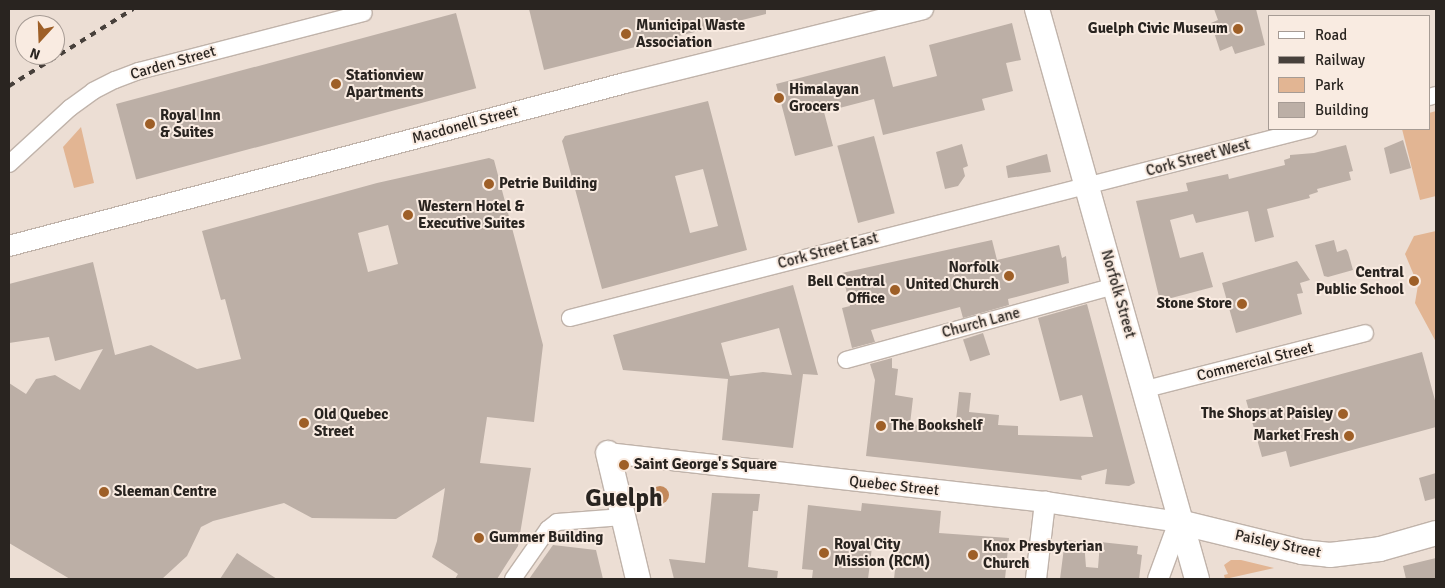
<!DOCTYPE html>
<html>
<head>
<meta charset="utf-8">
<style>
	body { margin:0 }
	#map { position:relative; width:1445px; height:588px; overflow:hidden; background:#ecded4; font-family:Signika,sans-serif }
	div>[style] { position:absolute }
	.green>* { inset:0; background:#e2b593 }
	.water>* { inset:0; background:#c3895b }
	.round { border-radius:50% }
	.building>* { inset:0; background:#bcafa6; transform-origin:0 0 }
	.roads { filter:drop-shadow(1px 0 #c0b3aa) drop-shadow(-1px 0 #c0b3aa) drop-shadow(0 1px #c0b3aa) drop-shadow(0 -1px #c0b3aa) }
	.minor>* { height:16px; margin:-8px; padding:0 8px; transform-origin:8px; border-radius:8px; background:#fff }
	.tertiary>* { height:20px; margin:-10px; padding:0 10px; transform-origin:10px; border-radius:10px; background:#fff }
	.secondary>* { height:24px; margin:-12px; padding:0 12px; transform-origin:12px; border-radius:12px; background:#fff }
	.rail>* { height:4px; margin-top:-2px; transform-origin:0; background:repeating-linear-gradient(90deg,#47403b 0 6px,transparent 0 12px) }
	.dots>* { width:14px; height:14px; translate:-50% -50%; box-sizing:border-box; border:2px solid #f9ebe1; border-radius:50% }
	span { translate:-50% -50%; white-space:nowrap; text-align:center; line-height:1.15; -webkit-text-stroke:4px #f9ebe1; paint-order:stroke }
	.poi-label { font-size:15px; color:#292420; font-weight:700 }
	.left { translate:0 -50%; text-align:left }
	.right { translate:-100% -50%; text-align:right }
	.street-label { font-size:15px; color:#292420 }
	.town-label { font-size:25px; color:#292420; font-weight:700 }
	.frame { position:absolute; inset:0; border:10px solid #292420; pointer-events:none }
	.legend { position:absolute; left:1268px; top:15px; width:162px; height:115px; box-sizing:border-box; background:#f9ebe1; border:1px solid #a69b94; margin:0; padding:6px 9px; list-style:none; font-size:15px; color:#292420 }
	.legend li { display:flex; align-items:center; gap:10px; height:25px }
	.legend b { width:25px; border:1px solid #a69b94 }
	.north { position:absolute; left:15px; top:15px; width:50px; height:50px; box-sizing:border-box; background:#f9ebe1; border:1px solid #a69b94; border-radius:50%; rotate:200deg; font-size:14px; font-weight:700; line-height:20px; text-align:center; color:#292420 }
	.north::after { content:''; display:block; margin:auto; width:18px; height:22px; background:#9e5f27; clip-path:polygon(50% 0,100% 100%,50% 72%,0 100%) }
</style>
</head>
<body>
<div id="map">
	<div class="green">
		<i style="clip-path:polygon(1436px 111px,1436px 196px,1420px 200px,1402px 129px,1429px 129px,1429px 113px)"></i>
		<i style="clip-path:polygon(81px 127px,94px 183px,74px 188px,63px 147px)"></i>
		<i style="clip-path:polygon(1436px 231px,1436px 342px,1415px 303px,1418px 285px,1405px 254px,1414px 236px)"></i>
		<i style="clip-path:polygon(1231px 560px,1241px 560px,1274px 568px,1225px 579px,1224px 575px,1228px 574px,1224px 565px)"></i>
	</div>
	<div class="water">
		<i class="round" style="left:651px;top:486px;width:18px;height:18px"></i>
	</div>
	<div class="building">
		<i style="clip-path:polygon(529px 9px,766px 9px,766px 14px,544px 70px)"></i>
		<i style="clip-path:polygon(1214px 9px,1256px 9px,1265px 45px,1235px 54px,1232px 46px,1220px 51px,1211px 23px,1218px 20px)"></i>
		<i style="left:456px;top:13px;width:78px;height:352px;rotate:75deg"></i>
		<i style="clip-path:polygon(1012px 23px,1021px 60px,1006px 63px,1013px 91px,982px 99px,985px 110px,883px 135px,874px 99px,824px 112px,833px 146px,795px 156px,776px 84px,885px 56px,893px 87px,937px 76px,929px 45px)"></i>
		<i style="clip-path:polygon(evenodd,708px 101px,747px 250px,602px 289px,562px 141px,565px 136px,708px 101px,703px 169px,718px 226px,690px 233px,675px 176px,703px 169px)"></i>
		<i style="left:874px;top:136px;width:80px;height:38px;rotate:75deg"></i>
		<i style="clip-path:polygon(1403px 140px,1411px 168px,1390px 174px,1384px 148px)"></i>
		<i style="clip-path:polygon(962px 144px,968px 166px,963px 168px,965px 176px,958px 186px,945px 189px,936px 152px)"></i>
		<i style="clip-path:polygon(1346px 145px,1353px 171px,1349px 172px,1351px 180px,1317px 189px,1318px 192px,1309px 195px,1310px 198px,1267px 209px,1274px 237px,1255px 242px,1248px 211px,1196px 223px,1193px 214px,1170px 220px,1180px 258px,1203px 252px,1213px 287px,1160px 301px,1136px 201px,1188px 191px,1186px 183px,1228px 174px,1229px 179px,1285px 165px,1284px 160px,1290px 158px,1290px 155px,1314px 153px)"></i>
		<i style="clip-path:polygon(1047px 154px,1051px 172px,1008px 178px,1006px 166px)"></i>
		<i style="clip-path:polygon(evenodd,489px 158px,494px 160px,543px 345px,534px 422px,487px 417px,480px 463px,531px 468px,518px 546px,497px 579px,455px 579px,458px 574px,432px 557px,437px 541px,445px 488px,396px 519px,312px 518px,284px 503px,213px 521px,201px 527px,187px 556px,162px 579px,70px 579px,9px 543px,9px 383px,26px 394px,36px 379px,55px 375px,80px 390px,103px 349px,55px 361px,49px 337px,9px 343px,9px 284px,93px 262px,115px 355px,151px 345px,197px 369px,241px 359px,225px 299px,221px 300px,202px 231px,377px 183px,489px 158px,388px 225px,398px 264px,368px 272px,358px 233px,388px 225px)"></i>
		<i style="clip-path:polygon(992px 240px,997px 260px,1059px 245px,1062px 258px,1066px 256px,1069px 283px,1008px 299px,1009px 305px,963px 318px,960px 307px,871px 330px,875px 342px,852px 348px,842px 308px,850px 306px,842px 273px)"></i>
		<i style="clip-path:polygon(1334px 240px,1337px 252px,1346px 249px,1348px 252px,1353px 270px,1328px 277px,1324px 276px,1315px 245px)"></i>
		<i style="clip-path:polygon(1297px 261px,1310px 280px,1300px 283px,1303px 293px,1297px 294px,1302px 314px,1236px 333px,1222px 283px)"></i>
		<i style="clip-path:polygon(evenodd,793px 285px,818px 375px,803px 374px,793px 448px,722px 440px,728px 379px,623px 370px,613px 335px,793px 285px,779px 328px,792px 375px,763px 372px,730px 376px,721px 343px,779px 328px)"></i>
		<i style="clip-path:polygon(1087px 304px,1135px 483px,1129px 486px,1105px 484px,1107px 469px,1081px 476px,1082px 480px,866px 456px,875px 380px,870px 364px,892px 358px,892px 368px,898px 369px,895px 395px,913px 398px,910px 424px,955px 430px,959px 392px,971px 393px,969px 412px,999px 415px,998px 425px,1018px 426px,1018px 435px,1093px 437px,1082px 395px,1060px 401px,1038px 318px)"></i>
		<i style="left:983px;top:333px;width:23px;height:21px;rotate:72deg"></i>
		<i style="clip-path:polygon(1422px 352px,1436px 404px,1436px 427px,1290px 467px,1286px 451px,1262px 457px,1246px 400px)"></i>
		<i style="clip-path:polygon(1436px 473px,1436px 498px,1425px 501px,1419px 478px)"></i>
		<i style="clip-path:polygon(712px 493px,760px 494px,758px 511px,753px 511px,748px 567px,778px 571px,777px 579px,674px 579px,669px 559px,705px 563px)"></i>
		<i style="clip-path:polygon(862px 503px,941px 511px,939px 533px,1009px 538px,1005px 579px,894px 579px,898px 542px,873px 539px,868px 579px,812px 578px,813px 570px,802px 569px,808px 505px,861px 511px)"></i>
		<i style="clip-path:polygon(1065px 540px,1084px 542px,1086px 567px,1098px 568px,1100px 542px,1138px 546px,1137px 554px,1142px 555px,1139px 579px,1060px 579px)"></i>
		<i style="clip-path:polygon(553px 545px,596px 550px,603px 579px,529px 579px)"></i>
		<i style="clip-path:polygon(237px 553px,255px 565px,277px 579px,220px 579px)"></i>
		<i style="clip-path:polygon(1436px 558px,1436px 579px,1406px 579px,1403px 566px)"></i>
	</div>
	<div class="roads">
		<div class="minor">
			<i style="left:1429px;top:97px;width:7px;rotate:-16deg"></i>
			<i style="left:9px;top:164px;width:83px;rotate:-42.6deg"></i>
			<i style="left:70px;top:108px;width:29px;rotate:-36deg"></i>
			<i style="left:93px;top:91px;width:25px;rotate:-27deg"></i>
			<i style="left:115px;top:80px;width:26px;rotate:-21deg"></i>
			<i style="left:139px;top:71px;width:232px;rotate:-14.5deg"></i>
			<i style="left:570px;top:318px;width:763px;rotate:-14.35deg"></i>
			<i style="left:846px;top:360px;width:279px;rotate:-15.4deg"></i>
			<i style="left:1146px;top:389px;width:226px;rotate:-14.3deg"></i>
			<i style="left:513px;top:579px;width:61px;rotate:-55deg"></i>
			<i style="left:548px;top:529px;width:11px;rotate:-38deg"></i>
			<i style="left:557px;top:522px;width:66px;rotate:-4.3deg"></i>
		</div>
		<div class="tertiary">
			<i style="left:9px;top:246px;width:637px;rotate:-14.82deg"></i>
			<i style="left:625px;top:83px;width:307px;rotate:-13.9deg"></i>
			<i style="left:608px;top:453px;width:440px;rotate:6.4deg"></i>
			<i style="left:1045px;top:502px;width:135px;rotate:8.5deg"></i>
			<i style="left:1179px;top:522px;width:61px;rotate:110.2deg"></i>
			<i style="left:1036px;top:579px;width:78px;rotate:-83.3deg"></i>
		</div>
		<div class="secondary">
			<i style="left:1037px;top:9px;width:592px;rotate:74.32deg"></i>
			<i style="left:608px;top:453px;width:130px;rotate:76.6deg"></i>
			<i style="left:1179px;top:522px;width:127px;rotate:13.7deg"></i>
			<i style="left:1302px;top:552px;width:28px;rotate:6deg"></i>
			<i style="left:1330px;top:555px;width:50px;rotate:-6.8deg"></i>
			<i style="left:1380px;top:549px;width:58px;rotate:-15.9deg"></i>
		</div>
	</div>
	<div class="rail">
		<i style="left:9px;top:86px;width:146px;rotate:-31.8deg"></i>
	</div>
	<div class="dots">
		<i style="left:1238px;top:29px;background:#9e5f27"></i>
		<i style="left:626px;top:34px;background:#9e5f27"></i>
		<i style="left:336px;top:84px;background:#9e5f27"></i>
		<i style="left:779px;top:98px;background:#9e5f27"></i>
		<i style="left:150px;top:124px;background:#9e5f27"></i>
		<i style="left:489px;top:184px;background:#9e5f27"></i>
		<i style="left:408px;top:215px;background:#9e5f27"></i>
		<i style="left:1009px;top:276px;background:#9e5f27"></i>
		<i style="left:1414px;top:281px;background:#9e5f27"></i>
		<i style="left:895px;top:290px;background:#9e5f27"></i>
		<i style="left:1242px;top:304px;background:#9e5f27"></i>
		<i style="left:1343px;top:414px;background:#9e5f27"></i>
		<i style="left:304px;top:423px;background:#9e5f27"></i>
		<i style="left:881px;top:426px;background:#9e5f27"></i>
		<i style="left:1349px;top:436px;background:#9e5f27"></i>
		<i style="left:624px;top:465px;background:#9e5f27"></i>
		<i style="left:104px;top:492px;background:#9e5f27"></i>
		<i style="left:479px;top:538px;background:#9e5f27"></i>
		<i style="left:824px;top:553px;background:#9e5f27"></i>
		<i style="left:973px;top:555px;background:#9e5f27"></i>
	</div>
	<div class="poi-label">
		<span class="left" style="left:636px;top:34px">Municipal Waste<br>Association</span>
		<span class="right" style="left:1228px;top:29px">Guelph Civic Museum</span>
		<span class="left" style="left:346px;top:84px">Stationview<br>Apartments</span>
		<span class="left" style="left:789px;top:98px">Himalayan<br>Grocers</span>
		<span class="left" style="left:160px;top:124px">Royal Inn<br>&amp; Suites</span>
		<span class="left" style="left:499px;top:184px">Petrie Building</span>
		<span class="left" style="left:418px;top:215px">Western Hotel &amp;<br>Executive Suites</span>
		<span class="right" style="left:999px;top:276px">Norfolk<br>United Church</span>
		<span class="right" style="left:1404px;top:281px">Central<br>Public School</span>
		<span class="right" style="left:885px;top:290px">Bell Central<br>Office</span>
		<span class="right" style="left:1232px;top:304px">Stone Store</span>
		<span class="left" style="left:314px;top:423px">Old Quebec<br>Street</span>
		<span class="right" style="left:1333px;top:414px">The Shops at Paisley</span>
		<span class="left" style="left:891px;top:426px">The Bookshelf</span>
		<span class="right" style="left:1339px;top:436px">Market Fresh</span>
		<span class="left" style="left:634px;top:465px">Saint George's Square</span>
		<span class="left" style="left:114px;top:492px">Sleeman Centre</span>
		<span class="left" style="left:489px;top:538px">Gummer Building</span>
		<span class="left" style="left:834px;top:553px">Royal City<br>Mission (RCM)</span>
		<span class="left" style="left:983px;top:555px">Knox Presbyterian<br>Church</span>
	</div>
	<div class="street-label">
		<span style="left:173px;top:63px;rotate:-16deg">Carden Street</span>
		<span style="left:465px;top:125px;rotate:-15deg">Macdonell Street</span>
		<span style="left:1198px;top:158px;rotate:-15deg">Cork Street West</span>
		<span style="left:828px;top:251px;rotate:-15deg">Cork Street East</span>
		<span style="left:1118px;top:294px;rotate:74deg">Norfolk Street</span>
		<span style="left:981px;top:323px;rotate:-15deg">Church Lane</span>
		<span style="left:1255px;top:362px;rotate:-14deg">Commercial Street</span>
		<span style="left:894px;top:486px;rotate:6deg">Quebec Street</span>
		<span style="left:1278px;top:544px;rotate:12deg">Paisley Street</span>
	</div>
	<div class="town-label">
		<span style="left:624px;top:498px">Guelph</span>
	</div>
	<div class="frame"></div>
	<ul class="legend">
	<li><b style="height:6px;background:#fff"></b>Road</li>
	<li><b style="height:6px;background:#47403b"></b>Railway</li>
	<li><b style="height:14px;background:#e2b593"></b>Park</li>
	<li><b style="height:14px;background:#bcafa6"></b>Building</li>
	</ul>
	<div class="north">N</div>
</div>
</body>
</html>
